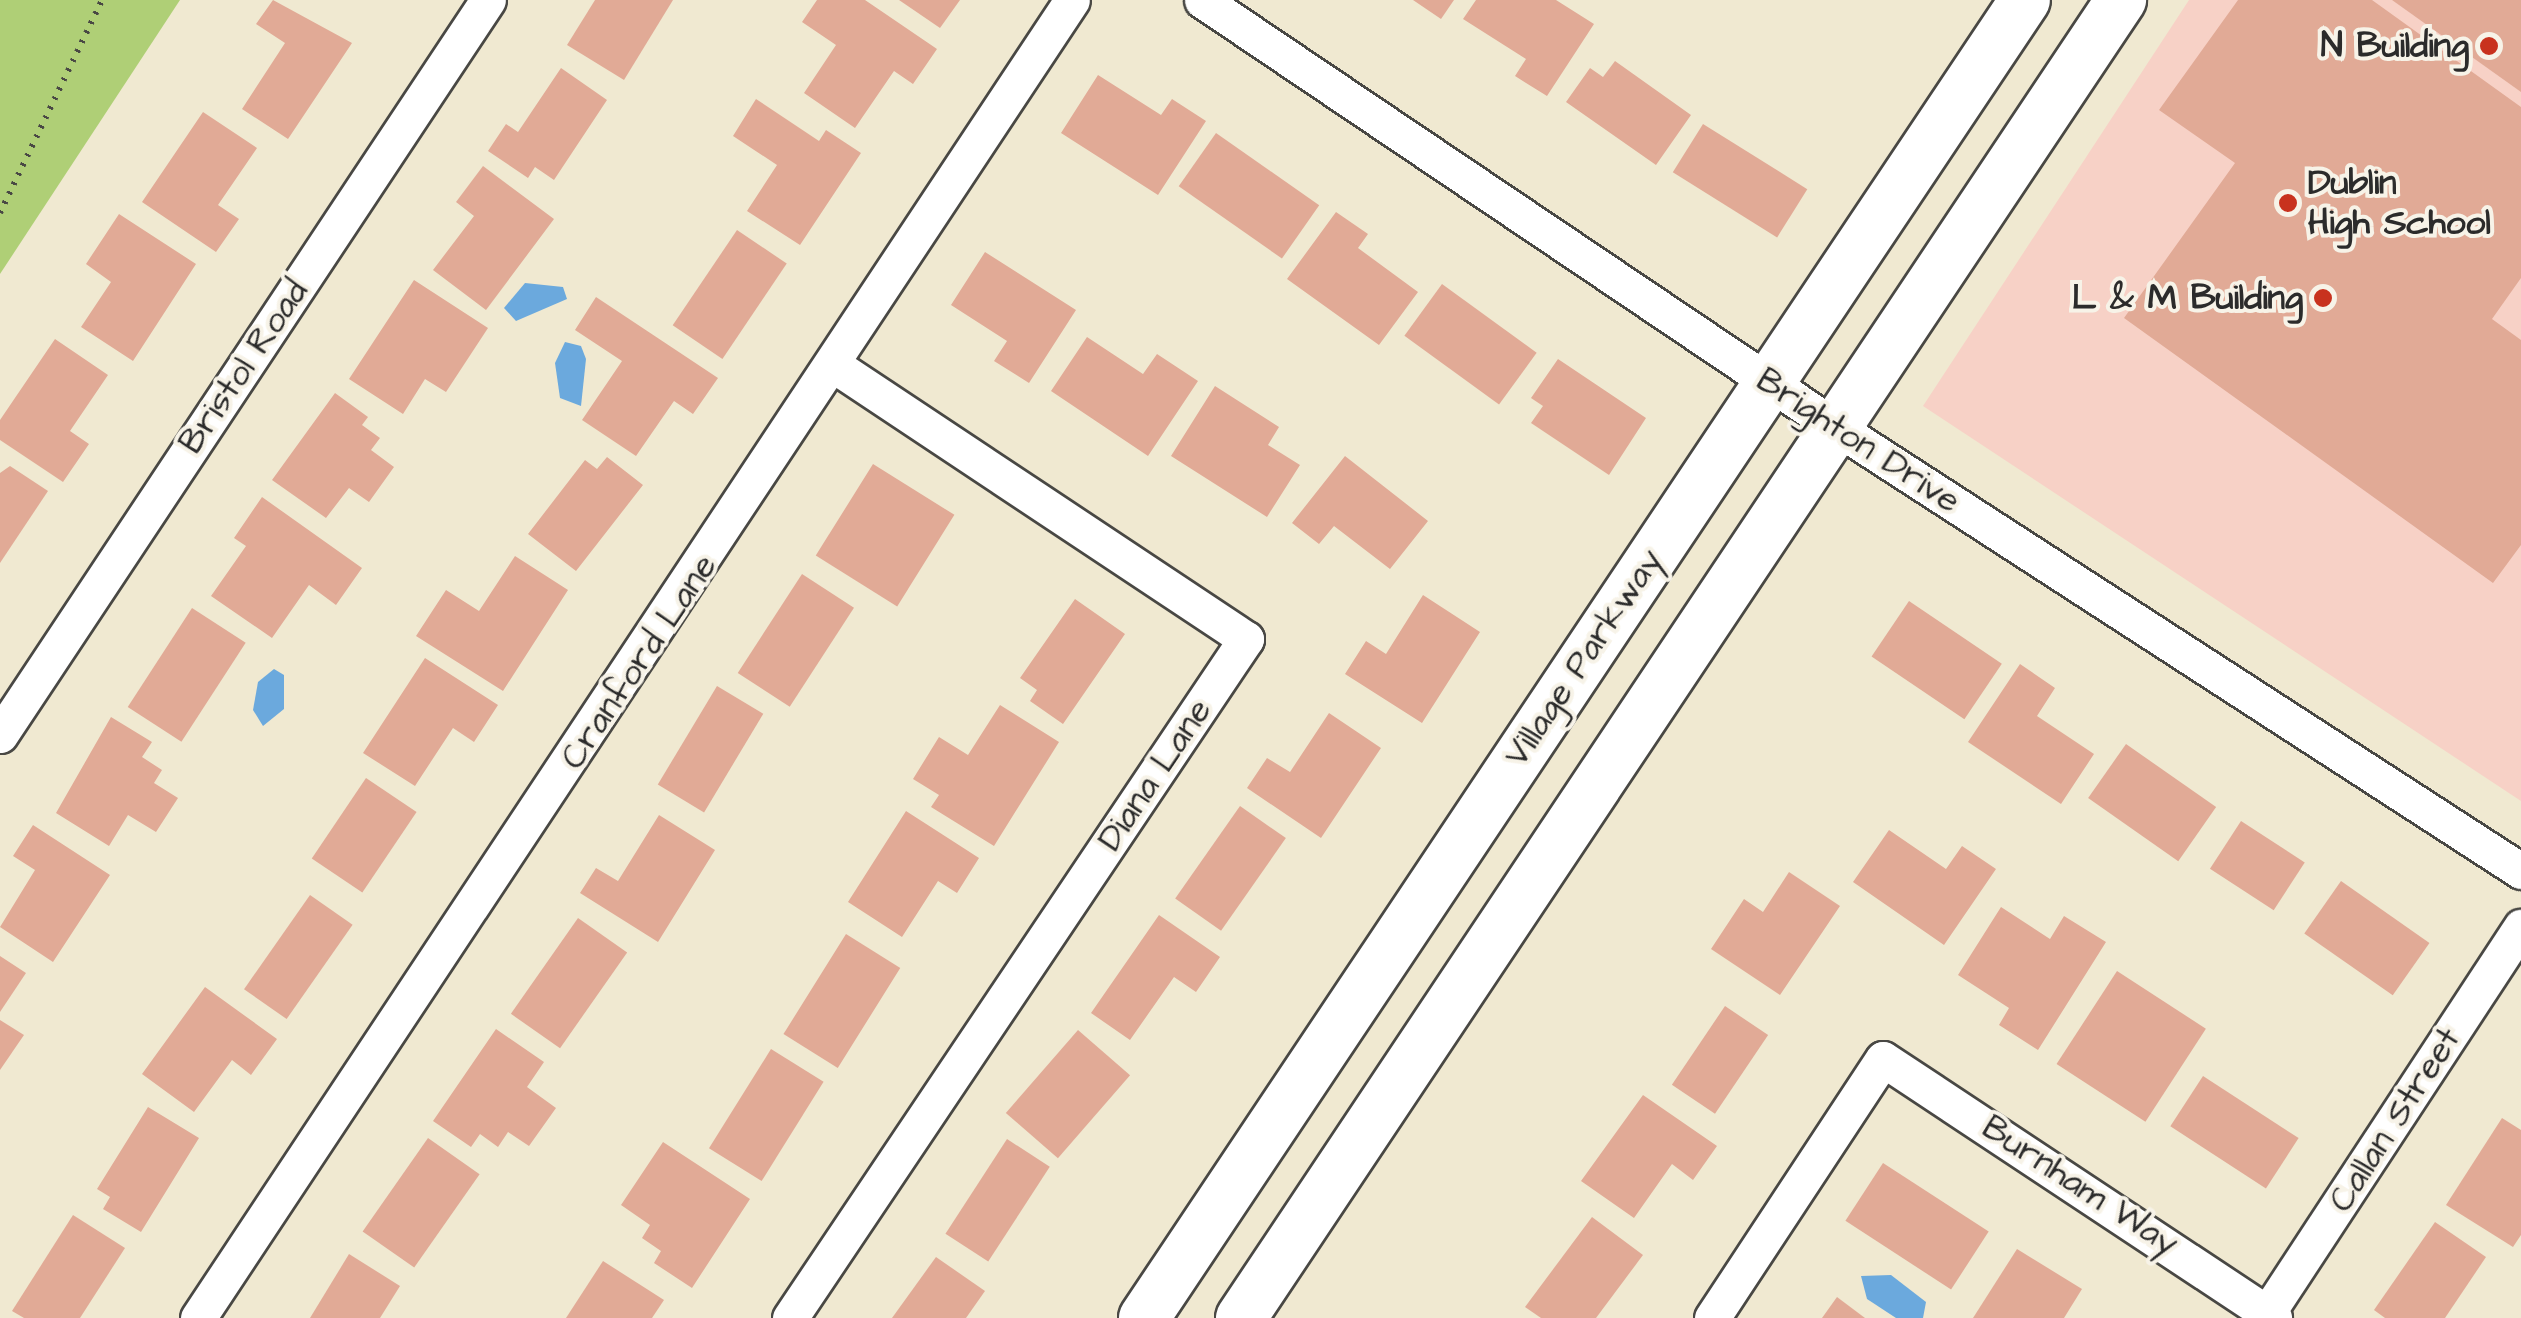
<!DOCTYPE html>
<html>
<head>
<meta charset="utf-8">
<style>
	body { margin:0 }
	#map { position:relative; width:2521px; height:1318px; overflow:hidden; background:#f0e9d1; font-family:"Architects Daughter",sans-serif }
	div>[style] { position:absolute }
	.built>* { inset:0; background:#f7d1c6 }
	.green>* { inset:0; background:#afcf76 }
	.water>* { inset:0; background:#6ba9dd }
	.building>* { inset:0; background:#e1aa96; transform-origin:0 0 }
	.path>* { height:6px; margin-top:-3px; transform-origin:0; background:repeating-linear-gradient(90deg,#494844 0 2.5px,transparent 0 10.5px) }
	.roads { filter:drop-shadow(2px 0 #494844) drop-shadow(-2px 0 #494844) drop-shadow(0 2px #494844) drop-shadow(0 -2px #494844) }
	.street>* { height:35px; margin:-17.5px; padding:0 17.5px; transform-origin:17.5px; border-radius:17.5px; background:#fff }
	.secondary>* { height:50px; margin:-25px; padding:0 25px; transform-origin:25px; border-radius:25px; background:#fff }
	.dots>* { width:28px; height:28px; translate:-50% -50%; box-sizing:border-box; border:5px solid #f7f3e8; border-radius:50% }
	span { translate:-50% -50%; white-space:nowrap; text-align:center; line-height:1.15; -webkit-text-stroke:8px #f7f3e8; paint-order:stroke }
	.poi-label { font-size:35px; color:#2b2b2b; font-weight:700 }
	.right { translate:-100% -50%; text-align:right }
	.left { translate:0 -50%; text-align:left }
	.street-label { font-size:35px; color:#2b2b2b }
</style>
</head>
<body>
<div id="map">
	<div class="built">
		<i style="clip-path:polygon(2189px 0,2521px 0,2521px 801px,1923px 406px)"></i>
	</div>
	<div class="green">
		<i style="clip-path:polygon(0 0,180px 0,0 274px)"></i>
	</div>
	<div class="water">
		<i style="clip-path:polygon(525px 283px,563px 287px,567px 299px,516px 321px,504px 308px)"></i>
		<i style="clip-path:polygon(565px 342px,581px 346px,586px 359px,581px 406px,560px 398px,555px 363px)"></i>
		<i style="clip-path:polygon(274px 669px,284px 675px,284px 709px,263px 726px,253px 710px,258px 682px)"></i>
		<i style="clip-path:polygon(1891px 1275px,1926px 1302px,1923px 1318px,1896px 1318px,1867px 1299px,1861px 1276px)"></i>
	</div>
	<div class="building">
		<i style="clip-path:polygon(273px 0,352px 43px,288px 139px,242px 109px,285px 43px,256px 24px)"></i>
		<i style="clip-path:polygon(595px 0,673px 0,624px 80px,567px 45px)"></i>
		<i style="clip-path:polygon(817px 0,865px 0,937px 49px,913px 84px,894px 71px,855px 128px,804px 93px,836px 45px,802px 22px)"></i>
		<i style="clip-path:polygon(899px 0,960px 0,940px 28px)"></i>
		<i style="clip-path:polygon(1413px 0,1454px 0,1441px 19px)"></i>
		<i style="clip-path:polygon(1476px 0,1556px 0,1594px 24px,1547px 96px,1515px 76px,1526px 59px,1463px 19px)"></i>
		<i style="clip-path:polygon(2238px 0,2372px 0,2521px 107px,2521px 278px,2492px 319px,2521px 340px,2521px 545px,2493px 583px,2124px 318px,2235px 163px,2159px 110px)"></i>
		<i style="clip-path:polygon(2392px 0,2521px 0,2521px 92px)"></i>
		<i style="clip-path:polygon(1615px 61px,1691px 115px,1656px 165px,1566px 102px,1590px 68px,1603px 77px)"></i>
		<i style="clip-path:polygon(561px 68px,607px 100px,554px 180px,535px 167px,528px 178px,488px 151px,506px 124px,518px 132px)"></i>
		<i style="clip-path:polygon(1098px 75px,1161px 115px,1172px 99px,1206px 121px,1158px 195px,1061px 133px)"></i>
		<i style="clip-path:polygon(756px 99px,819px 141px,826px 130px,861px 153px,800px 245px,747px 211px,777px 165px,733px 136px)"></i>
		<i style="clip-path:polygon(203px 112px,257px 148px,218px 205px,239px 219px,216px 252px,142px 202px)"></i>
		<i style="left:1703px;top:124px;width:123px;height:57px;rotate:32deg"></i>
		<i style="left:1216px;top:133px;width:126px;height:65px;rotate:35deg"></i>
		<i style="clip-path:polygon(483px 166px,554px 219px,486px 310px,433px 270px,474px 216px,456px 202px)"></i>
		<i style="clip-path:polygon(1336px 212px,1368px 234px,1358px 248px,1418px 292px,1379px 345px,1287px 279px)"></i>
		<i style="clip-path:polygon(119px 214px,196px 264px,133px 361px,81px 327px,111px 282px,86px 264px)"></i>
		<i style="left:737px;top:230px;width:60px;height:115px;rotate:34deg"></i>
		<i style="clip-path:polygon(985px 252px,1076px 310px,1029px 383px,994px 361px,1007px 341px,951px 305px)"></i>
		<i style="clip-path:polygon(414px 280px,488px 328px,446px 392px,425px 379px,403px 414px,349px 379px)"></i>
		<i style="left:1442px;top:284px;width:117px;height:64px;rotate:36deg"></i>
		<i style="clip-path:polygon(596px 297px,718px 378px,693px 414px,674px 401px,636px 456px,582px 420px,622px 361px,575px 330px)"></i>
		<i style="clip-path:polygon(1087px 337px,1143px 374px,1157px 354px,1198px 381px,1148px 456px,1051px 391px)"></i>
		<i style="clip-path:polygon(55px 339px,108px 375px,70px 431px,89px 444px,63px 482px,0 440px,0 420px)"></i>
		<i style="clip-path:polygon(1558px 359px,1646px 418px,1609px 475px,1531px 423px,1543px 406px,1531px 398px)"></i>
		<i style="clip-path:polygon(1215px 386px,1279px 427px,1268px 445px,1300px 465px,1267px 517px,1171px 456px)"></i>
		<i style="clip-path:polygon(335px 393px,368px 417px,362px 425px,380px 438px,371px 450px,394px 467px,369px 502px,349px 488px,326px 518px,272px 480px)"></i>
		<i style="clip-path:polygon(1345px 456px,1428px 521px,1390px 569px,1334px 526px,1319px 544px,1292px 523px)"></i>
		<i style="clip-path:polygon(607px 457px,643px 485px,576px 571px,528px 534px,585px 460px,597px 469px)"></i>
		<i style="left:873px;top:464px;width:96px;height:108px;rotate:32deg"></i>
		<i style="clip-path:polygon(10px 466px,48px 491px,0 563px,0 473px)"></i>
		<i style="clip-path:polygon(262px 497px,362px 568px,336px 605px,309px 585px,272px 638px,211px 596px,246px 546px,234px 538px)"></i>
		<i style="clip-path:polygon(515px 556px,568px 590px,503px 691px,416px 636px,446px 590px,479px 611px)"></i>
		<i style="left:802px;top:574px;width:62px;height:118px;rotate:33deg"></i>
		<i style="clip-path:polygon(1423px 595px,1480px 632px,1422px 723px,1345px 674px,1366px 641px,1386px 654px)"></i>
		<i style="clip-path:polygon(1075px 599px,1125px 634px,1063px 724px,1030px 701px,1037px 690px,1020px 678px)"></i>
		<i style="left:1909px;top:601px;width:112px;height:67px;rotate:34deg"></i>
		<i style="left:192px;top:608px;width:64px;height:118px;rotate:33deg"></i>
		<i style="clip-path:polygon(425px 658px,498px 705px,474px 742px,453px 728px,415px 786px,363px 753px)"></i>
		<i style="clip-path:polygon(2020px 664px,2055px 688px,2037px 716px,2094px 754px,2061px 804px,1968px 742px)"></i>
		<i style="left:717px;top:686px;width:54px;height:115px;rotate:31deg"></i>
		<i style="clip-path:polygon(1000px 705px,1059px 742px,994px 846px,931px 807px,939px 795px,913px 779px,939px 737px,968px 755px)"></i>
		<i style="clip-path:polygon(1329px 713px,1381px 748px,1321px 838px,1247px 788px,1267px 758px,1290px 772px)"></i>
		<i style="clip-path:polygon(111px 717px,152px 742px,142px 757px,162px 770px,154px 783px,178px 798px,156px 832px,128px 815px,109px 846px,56px 813px)"></i>
		<i style="left:2126px;top:744px;width:110px;height:66px;rotate:35deg"></i>
		<i style="left:366px;top:778px;width:61px;height:97px;rotate:34deg"></i>
		<i style="left:1240px;top:806px;width:56px;height:113px;rotate:35deg"></i>
		<i style="clip-path:polygon(906px 811px,979px 858px,957px 893px,938px 881px,902px 937px,848px 902px)"></i>
		<i style="clip-path:polygon(659px 815px,715px 850px,658px 942px,580px 893px,596px 868px,618px 881px)"></i>
		<i style="left:2241px;top:821px;width:76px;height:57px;rotate:33deg"></i>
		<i style="clip-path:polygon(33px 825px,110px 875px,53px 962px,0 927px,35px 870px,13px 856px)"></i>
		<i style="clip-path:polygon(1889px 830px,1946px 869px,1962px 846px,1996px 869px,1944px 945px,1853px 882px)"></i>
		<i style="clip-path:polygon(1789px 872px,1840px 906px,1780px 995px,1711px 949px,1744px 899px,1763px 912px)"></i>
		<i style="left:2341px;top:881px;width:108px;height:64px;rotate:35deg"></i>
		<i style="left:310px;top:895px;width:52px;height:115px;rotate:35deg"></i>
		<i style="clip-path:polygon(2001px 907px,2050px 939px,2064px 916px,2106px 942px,2038px 1050px,1999px 1025px,2009px 1008px,1958px 975px)"></i>
		<i style="clip-path:polygon(1159px 915px,1220px 957px,1196px 992px,1174px 977px,1130px 1040px,1091px 1013px)"></i>
		<i style="left:578px;top:918px;width:60px;height:117px;rotate:35deg"></i>
		<i style="left:846px;top:934px;width:64px;height:118px;rotate:32deg"></i>
		<i style="clip-path:polygon(0 956px,26px 973px,0 1012px)"></i>
		<i style="left:2117px;top:971px;width:106px;height:111px;rotate:33deg"></i>
		<i style="clip-path:polygon(205px 987px,277px 1039px,251px 1075px,232px 1060px,194px 1112px,142px 1074px)"></i>
		<i style="left:1725px;top:1006px;width:52px;height:95px;rotate:34deg"></i>
		<i style="clip-path:polygon(0 1020px,24px 1035px,0 1070px)"></i>
		<i style="clip-path:polygon(496px 1029px,544px 1062px,527px 1087px,556px 1108px,529px 1146px,508px 1132px,498px 1147px,480px 1134px,471px 1147px,433px 1121px)"></i>
		<i style="left:1078px;top:1030px;width:69px;height:110px;rotate:41deg"></i>
		<i style="left:771px;top:1049px;width:62px;height:117px;rotate:32deg"></i>
		<i style="left:2203px;top:1076px;width:114px;height:60px;rotate:33deg"></i>
		<i style="clip-path:polygon(1643px 1095px,1717px 1146px,1693px 1180px,1672px 1164px,1634px 1218px,1581px 1181px)"></i>
		<i style="clip-path:polygon(148px 1107px,199px 1138px,141px 1232px,103px 1209px,110px 1197px,97px 1189px)"></i>
		<i style="clip-path:polygon(2502px 1118px,2521px 1130px,2521px 1235px,2513px 1247px,2446px 1205px)"></i>
		<i style="left:428px;top:1138px;width:63px;height:114px;rotate:35deg"></i>
		<i style="left:1007px;top:1139px;width:51px;height:113px;rotate:33deg"></i>
		<i style="clip-path:polygon(663px 1142px,750px 1199px,692px 1288px,654px 1263px,661px 1251px,642px 1238px,650px 1225px,621px 1205px)"></i>
		<i style="left:1883px;top:1163px;width:126px;height:69px;rotate:33deg"></i>
		<i style="clip-path:polygon(73px 1215px,125px 1248px,80px 1318px,24px 1318px,12px 1311px)"></i>
		<i style="clip-path:polygon(1592px 1217px,1643px 1255px,1596px 1318px,1541px 1318px,1525px 1307px)"></i>
		<i style="clip-path:polygon(2435px 1222px,2486px 1257px,2445px 1318px,2385px 1318px,2374px 1310px)"></i>
		<i style="clip-path:polygon(2017px 1249px,2082px 1289px,2064px 1318px,1973px 1318px)"></i>
		<i style="clip-path:polygon(349px 1254px,400px 1286px,380px 1318px,310px 1318px)"></i>
		<i style="clip-path:polygon(936px 1257px,985px 1291px,966px 1318px,892px 1318px)"></i>
		<i style="clip-path:polygon(603px 1261px,664px 1300px,652px 1318px,566px 1318px)"></i>
		<i style="clip-path:polygon(1837px 1297px,1865px 1318px,1822px 1318px)"></i>
	</div>
	<div class="path">
		<i style="left:0;top:213px;width:236px;rotate:-64.4deg"></i>
	</div>
	<div class="roads">
		<div class="street">
			<i style="left:1202px;top:0;width:766px;rotate:33.98deg"></i>
			<i style="left:1837px;top:428px;width:815px;rotate:32.93deg"></i>
			<i style="left:0;top:735px;width:882px;rotate:-56.42deg"></i>
			<i style="left:2268px;top:1312px;width:461px;rotate:-56.7deg"></i>
			<i style="left:198px;top:1318px;width:1581px;rotate:-56.45deg"></i>
			<i style="left:790px;top:1318px;width:818px;rotate:-56.12deg"></i>
			<i style="left:1246px;top:639px;width:491px;rotate:-146.4deg"></i>
			<i style="left:1712px;top:1318px;width:310px;rotate:-56.6deg"></i>
			<i style="left:1883px;top:1059px;width:469px;rotate:33.5deg"></i>
		</div>
		<div class="secondary">
			<i style="left:1144px;top:1318px;width:1585px;rotate:-56.24deg"></i>
			<i style="left:1241px;top:1318px;width:1585px;rotate:-56.27deg"></i>
		</div>
	</div>
	<div class="dots">
		<i style="left:2489px;top:46px;background:#c8321e"></i>
		<i style="left:2288px;top:203px;background:#c8321e"></i>
		<i style="left:2323px;top:298px;background:#c8321e"></i>
	</div>
	<div class="poi-label">
		<span class="right" style="left:2469px;top:46px">N Building</span>
		<span class="left" style="left:2308px;top:203px">Dublin<br>High School</span>
		<span class="right" style="left:2303px;top:298px">L &amp; M Building</span>
	</div>
	<div class="street-label">
		<span style="left:244px;top:367px;rotate:-56deg">Bristol Road</span>
		<span style="left:1858px;top:441px;rotate:33deg">Brighton Drive</span>
		<span style="left:1584px;top:658px;rotate:-56deg">Village Parkway</span>
		<span style="left:639px;top:662px;rotate:-56deg">Cranford Lane</span>
		<span style="left:1155px;top:775px;rotate:-56deg">Diana Lane</span>
		<span style="left:2395px;top:1120px;rotate:-57deg">Callan Street</span>
		<span style="left:2080px;top:1186px;rotate:33deg">Burnham Way</span>
	</div>
</div>
</body>
</html>
